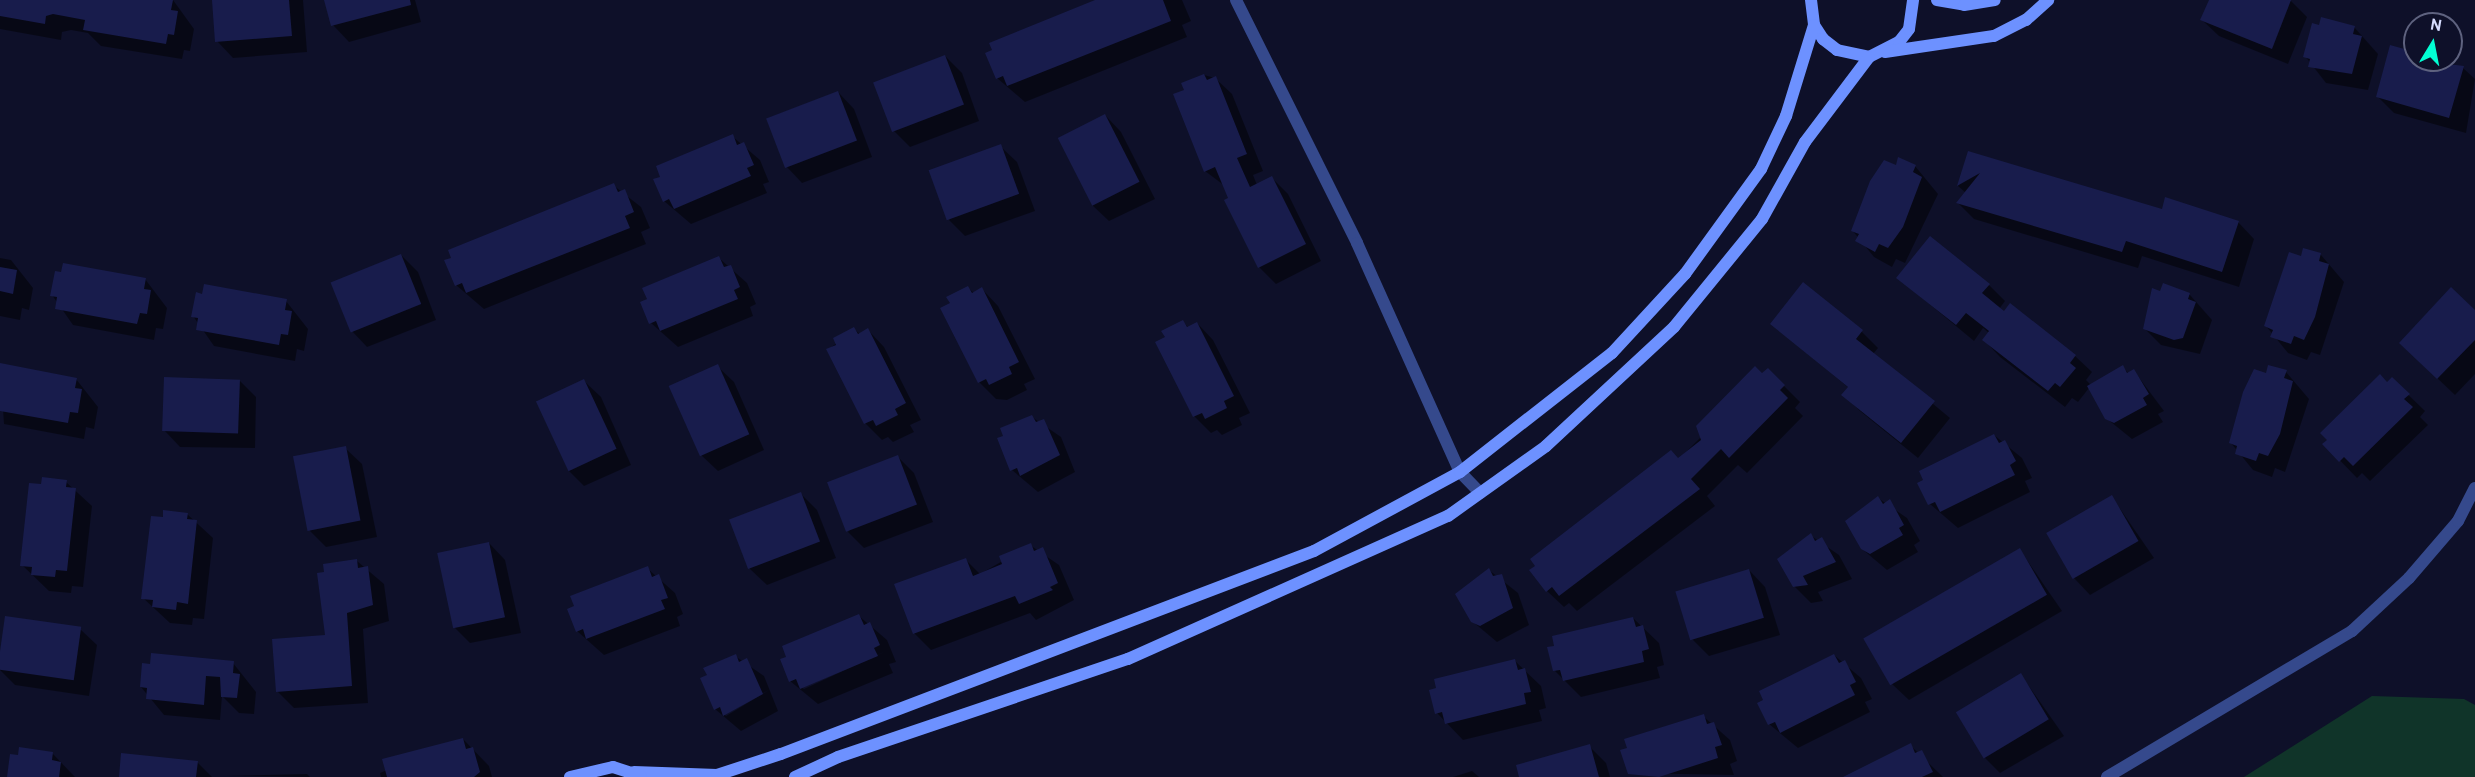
<!DOCTYPE html>
<html>
<head>
<meta charset="utf-8">
<style>
	body { margin:0 }
	#map { position:relative; width:2475px; height:777px; overflow:hidden; background:#0e1029; font-family:Overpass,sans-serif }
	div>[style] { position:absolute }
	.green>* { inset:0; background:#103429 }
	.shadow>* { inset:0; background:#0007 }
	.building>* { inset:0; background:#181c4c; transform-origin:0 0 }
	.street>* { height:12px; margin:-6px; padding:0 6px; transform-origin:6px; border-radius:6px; background:#35498c }
	.secondary>* { height:12px; margin:-6px; padding:0 6px; transform-origin:6px; border-radius:6px; background:#6d91ff }
	span { translate:-50% -50%; white-space:nowrap; text-align:center; line-height:1.15; -webkit-text-stroke:4.5px #0e1029; paint-order:stroke }
	.north { position:absolute; left:2403px; top:12px; width:60px; height:60px; box-sizing:border-box; background:#0e1029; border:2px solid #5e627f; border-radius:50%; rotate:10deg; font-size:16px; font-weight:700; line-height:24px; text-align:center; color:#d6dcff }
	.north::after { content:''; display:block; margin:auto; width:21px; height:27px; background:#02ffd4; clip-path:polygon(50% 0,100% 100%,50% 72%,0 100%) }
</style>
</head>
<body>
<div id="map">
	<div class="green">
		<i style="clip-path:polygon(2372px 696px,2464px 699px,2475px 705px,2475px 777px,2244px 777px)"></i>
	</div>
	<div class="shadow">
		<i style="clip-path:polygon(0 0,173px 0,194px 29px,190px 51px,184px 50px,182px 59px,101px 46px,88px 33px,71px 30px,62px 32px,61px 40px,0 29px)"></i>
		<i style="clip-path:polygon(214px 0,303px 0,307px 52px,233px 58px,217px 41px)"></i>
		<i style="clip-path:polygon(326px 0,415px 0,421px 22px,349px 42px,333px 25px)"></i>
		<i style="clip-path:polygon(1099px 0,1182px 0,1191px 21px,1182px 25px,1187px 37px,1025px 102px,997px 78px)"></i>
		<i style="clip-path:polygon(2210px 0,2291px 1px,2307px 17px,2288px 64px,2219px 36px,2202px 20px)"></i>
		<i style="clip-path:polygon(2354px 27px,2378px 54px,2368px 90px,2326px 83px,2305px 56px)"></i>
		<i style="clip-path:polygon(2415px 54px,2415px 60px,2463px 68px,2475px 79px,2466px 133px,2394px 113px,2377px 96px)"></i>
		<i style="clip-path:polygon(945px 56px,962px 73px,979px 121px,910px 147px,893px 130px)"></i>
		<i style="clip-path:polygon(1204px 75px,1215px 78px,1232px 94px,1263px 171px,1253px 175px,1257px 185px,1272px 178px,1288px 194px,1321px 261px,1276px 284px,1259px 267px,1225px 186px,1205px 171px,1186px 90px)"></i>
		<i style="clip-path:polygon(838px 92px,854px 109px,872px 157px,802px 183px,786px 166px,768px 118px)"></i>
		<i style="clip-path:polygon(1105px 115px,1121px 132px,1155px 199px,1109px 221px,1092px 205px)"></i>
		<i style="clip-path:polygon(732px 136px,760px 160px,769px 182px,763px 184px,767px 193px,691px 224px,664px 201px)"></i>
		<i style="clip-path:polygon(1000px 146px,1017px 162px,1035px 211px,965px 236px,949px 220px)"></i>
		<i style="clip-path:polygon(1969px 152px,2163px 211px,2238px 222px,2254px 239px,2239px 287px,2142px 256px,2138px 268px,1974px 219px,1958px 203px,1966px 193px,1958px 186px)"></i>
		<i style="clip-path:polygon(1915px 166px,1938px 194px,1905px 263px,1896px 259px,1892px 267px,1874px 257px,1852px 230px)"></i>
		<i style="clip-path:polygon(613px 185px,641px 207px,650px 228px,641px 232px,646px 244px,484px 309px,456px 285px,453px 258px)"></i>
		<i style="clip-path:polygon(2304px 250px,2321px 255px,2344px 282px,2320px 355px,2311px 352px,2307px 360px,2288px 353px,2266px 326px,2290px 254px,2302px 257px)"></i>
		<i style="clip-path:polygon(401px 255px,418px 272px,436px 320px,367px 347px,351px 330px)"></i>
		<i style="clip-path:polygon(0 258px,11px 260px,33px 288px,29px 310px,22px 308px,20px 320px,0 316px)"></i>
		<i style="clip-path:polygon(719px 258px,747px 283px,756px 304px,750px 307px,753px 316px,678px 347px,651px 323px,642px 302px)"></i>
		<i style="clip-path:polygon(62px 274px,145px 279px,167px 308px,163px 329px,156px 328px,154px 340px,73px 325px,52px 295px)"></i>
		<i style="clip-path:polygon(1898px 278px,1989px 285px,2005px 301px,1999px 309px,2004px 313px,2010px 306px,2075px 356px,2092px 372px,2086px 380px,2091px 385px,2123px 367px,2129px 374px,2134px 371px,2164px 411px,2158px 414px,2163px 422px,2132px 439px,2106px 418px,2089px 388px,2078px 402px,2072px 398px,2065px 407px,2000px 357px,1984px 340px,1989px 333px,1983px 328px,1974px 341px)"></i>
		<i style="clip-path:polygon(2164px 285px,2190px 295px,2212px 320px,2200px 354px,2161px 345px,2145px 329px)"></i>
		<i style="clip-path:polygon(968px 288px,974px 293px,982px 289px,998px 306px,1035px 379px,1024px 384px,1027px 390px,1007px 400px,996px 399px,979px 382px)"></i>
		<i style="clip-path:polygon(286px 301px,308px 329px,304px 351px,297px 349px,295px 361px,214px 346px,193px 316px)"></i>
		<i style="clip-path:polygon(2475px 312px,2475px 374px,2455px 395px,2417px 359px)"></i>
		<i style="clip-path:polygon(1183px 322px,1188px 327px,1197px 323px,1213px 340px,1250px 413px,1239px 418px,1242px 425px,1222px 435px,1217px 430px,1211px 433px,1194px 416px)"></i>
		<i style="clip-path:polygon(1772px 324px,1862px 332px,1878px 348px,1873px 354px,1950px 418px,1918px 458px,1860px 411px,1844px 395px,1849px 388px)"></i>
		<i style="clip-path:polygon(854px 329px,860px 334px,868px 330px,884px 347px,921px 420px,910px 425px,914px 432px,893px 442px,888px 437px,882px 440px,865px 423px,828px 350px)"></i>
		<i style="clip-path:polygon(0 365px,76px 379px,98px 407px,94px 429px,86px 427px,84px 439px,4px 424px)"></i>
		<i style="clip-path:polygon(717px 366px,734px 382px,764px 450px,718px 471px,701px 455px)"></i>
		<i style="clip-path:polygon(1768px 370px,1800px 402px,1795px 408px,1803px 416px,1747px 473px,1738px 465px,1707px 496px,1715px 506px,1577px 611px,1569px 603px,1564px 607px,1547px 591px)"></i>
		<i style="clip-path:polygon(2286px 372px,2309px 399px,2285px 472px,2275px 468px,2272px 477px,2253px 470px,2231px 443px,2267px 374px)"></i>
		<i style="clip-path:polygon(2392px 379px,2425px 411px,2420px 417px,2428px 425px,2370px 481px,2362px 473px,2357px 478px,2324px 444px)"></i>
		<i style="clip-path:polygon(240px 381px,256px 397px,255px 448px,180px 447px,164px 430px)"></i>
		<i style="clip-path:polygon(584px 381px,601px 397px,631px 465px,584px 486px,568px 470px)"></i>
		<i style="clip-path:polygon(1032px 417px,1061px 437px,1075px 472px,1038px 492px,1012px 470px)"></i>
		<i style="clip-path:polygon(1994px 435px,2022px 458px,2032px 478px,2025px 481px,2030px 492px,1958px 528px,1930px 504px)"></i>
		<i style="clip-path:polygon(345px 448px,362px 464px,377px 537px,326px 547px,310px 531px)"></i>
		<i style="clip-path:polygon(898px 457px,914px 473px,933px 522px,864px 548px,848px 532px)"></i>
		<i style="clip-path:polygon(66px 482px,92px 506px,83px 587px,72px 586px,71px 593px,49px 591px,22px 565px,43px 486px)"></i>
		<i style="clip-path:polygon(800px 493px,817px 510px,836px 558px,767px 585px,750px 569px,731px 520px)"></i>
		<i style="clip-path:polygon(2112px 497px,2154px 558px,2090px 595px,2074px 578px)"></i>
		<i style="clip-path:polygon(1878px 498px,1907px 518px,1920px 541px,1914px 545px,1918px 552px,1887px 570px,1862px 549px)"></i>
		<i style="clip-path:polygon(187px 514px,213px 538px,204px 619px,193px 618px,192px 625px,170px 623px,143px 598px,164px 519px)"></i>
		<i style="clip-path:polygon(1810px 535px,1839px 555px,1852px 579px,1818px 592px,1823px 601px,1811px 603px,1794px 586px)"></i>
		<i style="clip-path:polygon(489px 543px,505px 560px,521px 633px,470px 643px,454px 627px)"></i>
		<i style="clip-path:polygon(1030px 545px,1059px 565px,1074px 600px,1036px 620px,1030px 613px,931px 650px,914px 633px,966px 560px,980px 574px)"></i>
		<i style="clip-path:polygon(2020px 550px,2062px 611px,1909px 700px,1892px 684px)"></i>
		<i style="clip-path:polygon(357px 561px,384px 584px,389px 621px,363px 629px,368px 703px,294px 708px,277px 691px,327px 636px)"></i>
		<i style="clip-path:polygon(647px 568px,675px 593px,683px 614px,677px 617px,680px 626px,604px 655px,577px 631px)"></i>
		<i style="clip-path:polygon(1489px 570px,1518px 593px,1529px 625px,1497px 642px,1472px 621px)"></i>
		<i style="clip-path:polygon(1749px 570px,1765px 587px,1780px 635px,1709px 656px,1692px 639px)"></i>
		<i style="clip-path:polygon(evenodd,859px 616px,887px 640px,896px 662px,889px 664px,893px 673px,818px 704px,790px 681px,859px 616px,884px 652px,804px 689px,801px 687px,884px 652px)"></i>
		<i style="clip-path:polygon(6px 618px,80px 629px,97px 645px,89px 696px,15px 685px,0 670px)"></i>
		<i style="clip-path:polygon(1633px 618px,1659px 643px,1664px 665px,1657px 667px,1660px 678px,1581px 697px,1555px 671px)"></i>
		<i style="clip-path:polygon(1834px 655px,1861px 678px,1872px 699px,1865px 702px,1870px 712px,1798px 748px,1769px 724px)"></i>
		<i style="clip-path:polygon(evenodd,735px 656px,764px 676px,778px 711px,741px 731px,715px 709px,735px 656px,769px 690px,726px 716px,724px 714px,769px 690px)"></i>
		<i style="clip-path:polygon(1515px 661px,1541px 686px,1546px 708px,1539px 710px,1542px 721px,1463px 740px,1437px 713px)"></i>
		<i style="clip-path:polygon(233px 663px,256px 692px,254px 714px,239px 713px,222px 696px,220px 720px,164px 715px,141px 687px)"></i>
		<i style="clip-path:polygon(2021px 675px,2064px 736px,2000px 773px,1984px 757px)"></i>
		<i style="clip-path:polygon(1703px 716px,1730px 740px,1737px 761px,1730px 764px,1734px 775px,1629px 773px)"></i>
		<i style="clip-path:polygon(463px 739px,489px 766px,492px 777px,381px 777px,380px 773px)"></i>
		<i style="clip-path:polygon(1910px 745px,1943px 777px,1847px 777px)"></i>
		<i style="clip-path:polygon(1589px 746px,1606px 763px,1610px 777px,1521px 777px)"></i>
		<i style="clip-path:polygon(53px 754px,75px 777px,8px 777px)"></i>
		<i style="clip-path:polygon(197px 762px,212px 777px,121px 777px)"></i>
		<i style="clip-path:polygon(1472px 771px,1479px 777px,1453px 777px)"></i>
		<i style="clip-path:polygon(307px 774px,310px 777px,226px 776px)"></i>
	</div>
	<div class="building">
		<i style="clip-path:polygon(0 0,173px 0,171px 10px,178px 11px,174px 35px,168px 34px,166px 44px,83px 30px,85px 20px,53px 14px,46px 16px,45px 24px,0 16px)"></i>
		<i style="clip-path:polygon(212px 0,289px 0,292px 36px,215px 42px)"></i>
		<i style="clip-path:polygon(324px 0,410px 0,411px 5px,331px 26px)"></i>
		<i style="clip-path:polygon(1095px 0,1163px 0,1171px 21px,1007px 86px,1003px 76px,996px 79px,985px 53px,992px 50px,989px 43px)"></i>
		<i style="clip-path:polygon(2209px 0,2291px 0,2272px 49px,2200px 20px)"></i>
		<i style="clip-path:polygon(2321px 17px,2355px 26px,2353px 34px,2362px 36px,2352px 74px,2308px 67px,2310px 59px,2303px 57px,2312px 23px,2319px 25px)"></i>
		<i style="clip-path:polygon(2390px 45px,2415px 52px,2415px 60px,2464px 66px,2449px 118px,2376px 97px)"></i>
		<i style="left:945px;top:55px;width:53px;height:77px;rotate:69deg"></i>
		<i style="clip-path:polygon(1204px 74px,1207px 80px,1216px 76px,1247px 154px,1237px 158px,1250px 187px,1272px 176px,1306px 244px,1258px 268px,1224px 200px,1228px 198px,1215px 167px,1204px 172px,1173px 94px,1184px 90px,1181px 83px)"></i>
		<i style="left:838px;top:91px;width:53px;height:77px;rotate:69deg"></i>
		<i style="left:1105px;top:114px;width:76px;height:53px;rotate:63deg"></i>
		<i style="clip-path:polygon(733px 134px,737px 145px,744px 142px,754px 165px,747px 168px,751px 176px,674px 209px,669px 199px,663px 202px,653px 179px,660px 177px,656px 166px)"></i>
		<i style="left:1001px;top:144px;width:53px;height:77px;rotate:70deg"></i>
		<i style="clip-path:polygon(1968px 151px,2162px 209px,2165px 197px,2239px 221px,2222px 272px,2126px 241px,2122px 252px,1956px 203px,1980px 173px,1957px 186px)"></i>
		<i style="clip-path:polygon(1898px 157px,1916px 165px,1913px 172px,1922px 177px,1903px 227px,1888px 248px,1879px 244px,1875px 252px,1855px 241px,1859px 234px,1851px 231px,1870px 181px,1884px 160px,1896px 165px)"></i>
		<i style="clip-path:polygon(614px 183px,618px 192px,625px 189px,634px 212px,625px 216px,630px 228px,466px 293px,462px 283px,455px 286px,444px 260px,451px 258px,448px 250px)"></i>
		<i style="clip-path:polygon(1930px 236px,1990px 284px,1982px 293px,2004px 311px,2010px 303px,2076px 355px,2070px 363px,2076px 368px,2060px 387px,2055px 383px,2048px 391px,1982px 340px,1989px 331px,1966px 313px,1956px 325px,1896px 278px)"></i>
		<i style="clip-path:polygon(2303px 248px,2321px 253px,2319px 261px,2329px 264px,2315px 317px,2304px 340px,2294px 336px,2291px 344px,2270px 337px,2273px 330px,2264px 326px,2289px 252px,2301px 256px)"></i>
		<i style="left:401px;top:254px;width:54px;height:76px;rotate:68deg"></i>
		<i style="clip-path:polygon(719px 256px,724px 267px,731px 265px,740px 287px,734px 290px,738px 299px,660px 331px,656px 321px,649px 324px,640px 302px,647px 299px,642px 288px)"></i>
		<i style="clip-path:polygon(63px 263px,146px 278px,144px 289px,151px 290px,147px 314px,140px 313px,137px 324px,55px 309px,57px 297px,50px 296px,55px 271px,61px 272px)"></i>
		<i style="clip-path:polygon(0 267px,17px 270px,13px 294px,0 291px)"></i>
		<i style="clip-path:polygon(1803px 282px,1863px 330px,1856px 339px,1935px 401px,1901px 443px,1841px 395px,1848px 387px,1770px 324px)"></i>
		<i style="clip-path:polygon(2163px 283px,2190px 293px,2188px 299px,2196px 302px,2183px 338px,2174px 340px,2143px 329px,2152px 288px,2160px 291px)"></i>
		<i style="clip-path:polygon(204px 284px,287px 299px,285px 310px,292px 311px,288px 335px,281px 334px,279px 345px,196px 330px,198px 318px,191px 317px,196px 292px,202px 294px)"></i>
		<i style="clip-path:polygon(968px 286px,972px 293px,982px 287px,1019px 362px,1009px 367px,1012px 374px,989px 385px,986px 379px,978px 383px,940px 308px,950px 303px,946px 297px)"></i>
		<i style="clip-path:polygon(2451px 287px,2475px 310px,2475px 340px,2437px 379px,2399px 343px)"></i>
		<i style="clip-path:polygon(1183px 320px,1187px 327px,1197px 322px,1234px 396px,1224px 401px,1227px 408px,1205px 419px,1202px 413px,1193px 417px,1155px 342px,1165px 337px,1161px 331px)"></i>
		<i style="clip-path:polygon(854px 327px,858px 334px,868px 328px,906px 403px,895px 409px,898px 415px,876px 426px,873px 420px,864px 424px,826px 349px,836px 345px,833px 338px)"></i>
		<i style="clip-path:polygon(0 363px,77px 378px,75px 388px,82px 389px,78px 413px,70px 412px,68px 423px,0 411px)"></i>
		<i style="left:718px;top:364px;width:77px;height:54px;rotate:66deg"></i>
		<i style="clip-path:polygon(2123px 365px,2127px 373px,2134px 369px,2149px 394px,2143px 398px,2147px 405px,2114px 423px,2105px 419px,2087px 386px)"></i>
		<i style="clip-path:polygon(2268px 365px,2287px 370px,2284px 378px,2293px 381px,2280px 434px,2268px 456px,2259px 453px,2256px 461px,2235px 454px,2237px 446px,2229px 443px,2243px 392px,2254px 369px,2266px 373px)"></i>
		<i style="clip-path:polygon(1755px 366px,1762px 373px,1768px 368px,1785px 385px,1780px 390px,1788px 398px,1729px 458px,1721px 449px,1691px 479px,1700px 489px,1559px 596px,1552px 587px,1546px 592px,1529px 570px,1535px 566px,1530px 559px,1671px 450px,1678px 458px,1701px 440px,1696px 426px)"></i>
		<i style="clip-path:polygon(2380px 374px,2387px 382px,2392px 377px,2410px 394px,2404px 399px,2413px 407px,2353px 466px,2344px 457px,2339px 462px,2322px 444px,2327px 440px,2320px 433px)"></i>
		<i style="left:164px;top:377px;width:76px;height:54px;rotate:2deg"></i>
		<i style="left:584px;top:379px;width:77px;height:53px;rotate:65deg"></i>
		<i style="clip-path:polygon(1032px 415px,1036px 422px,1044px 419px,1060px 455px,1020px 476px,1017px 468px,1010px 471px,997px 438px,1003px 436px,1000px 428px)"></i>
		<i style="clip-path:polygon(1994px 434px,1999px 443px,2005px 440px,2016px 461px,2010px 465px,2015px 475px,1940px 512px,1935px 502px,1928px 505px,1917px 483px,1923px 480px,1919px 471px)"></i>
		<i style="left:346px;top:446px;width:76px;height:54px;rotate:79deg"></i>
		<i style="left:898px;top:455px;width:53px;height:76px;rotate:69deg"></i>
		<i style="clip-path:polygon(42px 477px,67px 480px,66px 487px,76px 488px,67px 571px,56px 570px,55px 577px,31px 575px,32px 567px,20px 566px,29px 483px,41px 484px)"></i>
		<i style="left:801px;top:492px;width:53px;height:77px;rotate:69deg"></i>
		<i style="left:2112px;top:495px;width:53px;height:76px;rotate:60deg"></i>
		<i style="clip-path:polygon(1878px 496px,1883px 504px,1890px 499px,1904px 525px,1899px 528px,1903px 535px,1870px 554px,1861px 549px,1845px 521px)"></i>
		<i style="clip-path:polygon(163px 510px,188px 513px,187px 519px,197px 520px,188px 604px,177px 602px,176px 610px,152px 607px,153px 600px,141px 599px,151px 516px,163px 517px)"></i>
		<i style="clip-path:polygon(1811px 533px,1815px 541px,1822px 537px,1836px 562px,1803px 576px,1808px 585px,1793px 587px,1777px 559px)"></i>
		<i style="left:489px;top:542px;width:77px;height:53px;rotate:78deg"></i>
		<i style="clip-path:polygon(1031px 543px,1034px 551px,1043px 547px,1058px 583px,1050px 587px,1053px 590px,1019px 604px,1015px 596px,913px 634px,894px 584px,966px 558px,973px 576px,1002px 564px,999px 556px)"></i>
		<i style="left:2020px;top:548px;width:54px;height:181px;rotate:60deg"></i>
		<i style="clip-path:polygon(357px 559px,358px 568px,368px 566px,373px 605px,347px 613px,352px 686px,276px 692px,272px 639px,325px 635px,317px 573px,324px 572px,323px 564px)"></i>
		<i style="clip-path:polygon(648px 566px,652px 577px,659px 574px,668px 598px,661px 600px,665px 609px,586px 639px,583px 629px,576px 632px,567px 609px,574px 606px,570px 596px)"></i>
		<i style="clip-path:polygon(1489px 568px,1493px 576px,1502px 574px,1513px 608px,1480px 626px,1471px 622px,1455px 594px)"></i>
		<i style="left:1749px;top:569px;width:51px;height:77px;rotate:73deg"></i>
		<i style="clip-path:polygon(859px 614px,864px 625px,870px 622px,880px 645px,874px 648px,878px 656px,800px 689px,796px 679px,789px 682px,780px 659px,786px 657px,782px 646px)"></i>
		<i style="left:5px;top:616px;width:77px;height:54px;rotate:8deg"></i>
		<i style="clip-path:polygon(1633px 617px,1636px 627px,1643px 625px,1649px 649px,1642px 651px,1644px 662px,1563px 681px,1560px 670px,1553px 671px,1547px 647px,1554px 646px,1552px 636px)"></i>
		<i style="clip-path:polygon(151px 653px,234px 661px,233px 673px,240px 674px,237px 698px,221px 697px,220px 677px,206px 676px,204px 705px,146px 699px,147px 688px,140px 687px,142px 663px,150px 664px)"></i>
		<i style="clip-path:polygon(736px 654px,739px 662px,747px 658px,763px 694px,723px 716px,720px 707px,714px 710px,700px 678px,707px 675px,703px 668px)"></i>
		<i style="clip-path:polygon(1834px 654px,1839px 663px,1845px 660px,1856px 682px,1850px 685px,1855px 695px,1780px 733px,1775px 722px,1768px 725px,1757px 703px,1763px 700px,1759px 691px)"></i>
		<i style="clip-path:polygon(1515px 659px,1518px 670px,1525px 668px,1531px 692px,1524px 693px,1526px 704px,1445px 724px,1442px 712px,1435px 714px,1429px 690px,1436px 688px,1434px 679px)"></i>
		<i style="left:2021px;top:673px;width:54px;height:76px;rotate:59deg"></i>
		<i style="clip-path:polygon(1704px 714px,1707px 724px,1714px 722px,1722px 745px,1715px 747px,1718px 758px,1659px 777px,1628px 774px,1620px 750px,1627px 748px,1624px 739px)"></i>
		<i style="clip-path:polygon(463px 738px,466px 749px,473px 747px,480px 772px,474px 777px,387px 777px,382px 759px)"></i>
		<i style="clip-path:polygon(1911px 743px,1915px 753px,1922px 750px,1933px 772px,1922px 777px,1843px 777px)"></i>
		<i style="clip-path:polygon(1590px 744px,1599px 777px,1519px 777px,1516px 765px)"></i>
		<i style="clip-path:polygon(19px 747px,53px 752px,52px 760px,61px 762px,59px 777px,7px 777px,10px 754px,18px 755px)"></i>
		<i style="clip-path:polygon(121px 753px,198px 761px,196px 777px,119px 777px)"></i>
	</div>
	<div class="street">
		<i style="left:1236px;top:0;width:271px;rotate:63.5deg"></i>
		<i style="left:1357px;top:243px;width:251px;rotate:65.8deg"></i>
		<i style="left:1460px;top:472px;width:29px;rotate:46deg"></i>
		<i style="left:2107px;top:777px;width:285px;rotate:-30.8deg"></i>
		<i style="left:2352px;top:631px;width:78px;rotate:-42.9deg"></i>
		<i style="left:2409px;top:578px;width:75px;rotate:-49.3deg"></i>
		<i style="left:2458px;top:521px;width:37px;rotate:-63deg"></i>
	</div>
	<div class="secondary">
		<i style="left:1811px;top:0;width:25px;rotate:83deg"></i>
		<i style="left:1814px;top:25px;width:17px;rotate:57deg"></i>
		<i style="left:1823px;top:39px;width:18px;rotate:38deg"></i>
		<i style="left:1837px;top:50px;width:33px;rotate:12deg"></i>
		<i style="left:1869px;top:57px;width:34px;rotate:-27deg"></i>
		<i style="left:1899px;top:42px;width:16px;rotate:-52deg"></i>
		<i style="left:1909px;top:29px;width:29px;rotate:-82deg"></i>
		<i style="left:1937px;top:0;width:27px;rotate:10deg"></i>
		<i style="left:1964px;top:5px;width:31px;rotate:-9deg"></i>
		<i style="left:1885px;top:52px;width:110px;rotate:-8.4deg"></i>
		<i style="left:1994px;top:36px;width:36px;rotate:-27deg"></i>
		<i style="left:2026px;top:20px;width:30px;rotate:-42deg"></i>
		<i style="left:634px;top:772px;width:83px;rotate:2.1deg"></i>
		<i style="left:717px;top:775px;width:67px;rotate:-18.2deg"></i>
		<i style="left:781px;top:754px;width:570px;rotate:-20.85deg"></i>
		<i style="left:1314px;top:551px;width:166px;rotate:-28.4deg"></i>
		<i style="left:1460px;top:472px;width:193px;rotate:-38.1deg"></i>
		<i style="left:1612px;top:353px;width:108px;rotate:-47.3deg"></i>
		<i style="left:1685px;top:274px;width:130px;rotate:-54.1deg"></i>
		<i style="left:1761px;top:169px;width:59px;rotate:-64.7deg"></i>
		<i style="left:1786px;top:116px;width:95px;rotate:-72.9deg"></i>
		<i style="left:570px;top:777px;width:44px;rotate:-13.1deg"></i>
		<i style="left:613px;top:767px;width:29px;rotate:18deg"></i>
		<i style="left:795px;top:777px;width:47px;rotate:-24.9deg"></i>
		<i style="left:838px;top:757px;width:306px;rotate:-18.7deg"></i>
		<i style="left:1128px;top:659px;width:350px;rotate:-24.1deg"></i>
		<i style="left:1448px;top:516px;width:120px;rotate:-35.5deg"></i>
		<i style="left:1546px;top:446px;width:175px;rotate:-42.9deg"></i>
		<i style="left:1674px;top:327px;width:139px;rotate:-50.8deg"></i>
		<i style="left:1762px;top:219px;width:88px;rotate:-60.8deg"></i>
		<i style="left:1805px;top:142px;width:106px;rotate:-53deg"></i>
	</div>
	<div class="north">N</div>
</div>
</body>
</html>
